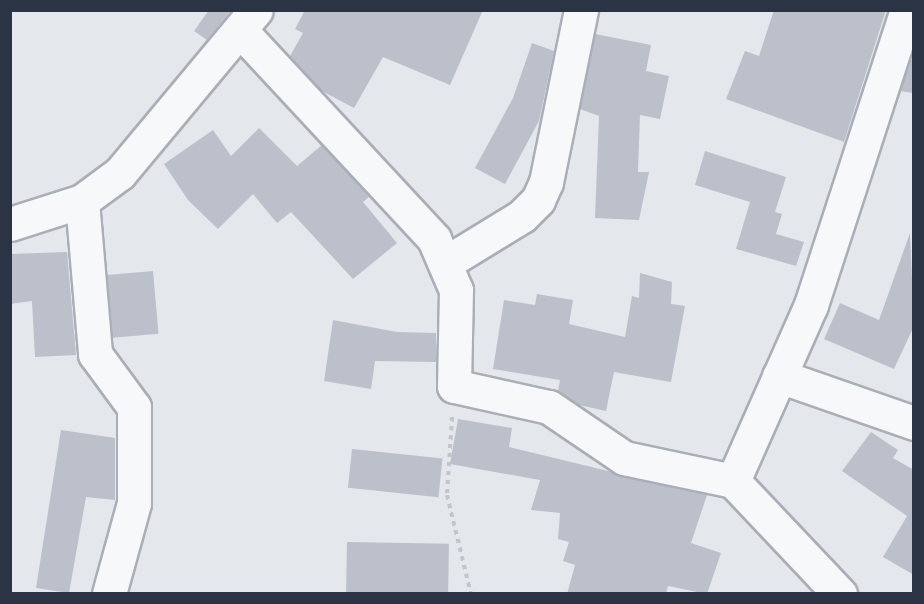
<!DOCTYPE html>
<html>
<head>
<meta charset="utf-8">
<style>
	body { margin:0 }
	#map { position:relative; width:924px; height:604px; overflow:hidden; background:#e4e7ec; font-family:"Nunito Sans",sans-serif }
	div>[style] { position:absolute }
	.building>* { inset:0; background:#bbc0ca; transform-origin:0 0 }
	.path>* { height:4px; margin-top:-2px; transform-origin:0; background:repeating-linear-gradient(90deg,#c2c5cb 0 4.5px,transparent 0 9px) }
	.roads { filter:drop-shadow(2px 0 #a9aeb7) drop-shadow(-2px 0 #a9aeb7) drop-shadow(0 2px #a9aeb7) drop-shadow(0 -2px #a9aeb7) }
	.minor>* { height:33px; margin:-16.5px; padding:0 16.5px; transform-origin:16.5px; border-radius:16.5px; background:#f7f8fa }
	span { translate:-50% -50%; white-space:nowrap; text-align:center; line-height:1.15; -webkit-text-stroke:4.5px #f4f6f9; paint-order:stroke }
	.frame { position:absolute; inset:0; border:12px solid #2b3445; pointer-events:none }
</style>
</head>
<body>
<div id="map">
	<div class="building">
		<i style="clip-path:polygon(209px 10px,231px 10px,207px 40px,194px 31px)"></i>
		<i style="clip-path:polygon(305px 10px,483px 10px,450px 85px,383px 57px,354px 108px,322px 91px,290px 56px,303px 33px,295px 29px)"></i>
		<i style="clip-path:polygon(774px 10px,886px 10px,844px 142px,726px 99px,745px 51px,759px 56px)"></i>
		<i style="clip-path:polygon(595px 34px,651px 45px,646px 71px,669px 76px,660px 119px,640px 115px,638px 172px,649px 172px,639px 220px,595px 218px,599px 116px,580px 109px)"></i>
		<i style="clip-path:polygon(532px 43px,554px 51px,539px 121px,505px 184px,475px 168px,513px 98px)"></i>
		<i style="clip-path:polygon(911px 60px,914px 60px,914px 93px,900px 91px)"></i>
		<i style="clip-path:polygon(259px 128px,297px 166px,322px 145px,369px 197px,363px 202px,397px 243px,353px 279px,291px 212px,277px 223px,253px 194px,218px 229px,188px 200px,164px 164px,213px 130px,231px 156px)"></i>
		<i style="clip-path:polygon(705px 151px,786px 177px,775px 212px,782px 214px,776px 234px,804px 242px,796px 266px,736px 249px,750px 202px,695px 185px)"></i>
		<i style="clip-path:polygon(910px 233px,914px 326px,894px 369px,824px 339px,840px 303px,879px 320px)"></i>
		<i style="clip-path:polygon(67px 252px,76px 355px,35px 357px,32px 301px,10px 304px,10px 254px)"></i>
		<i style="left:153px;top:271px;width:63px;height:46px;rotate:85deg"></i>
		<i style="clip-path:polygon(640px 273px,672px 282px,671px 304px,685px 306px,671px 382px,614px 372px,606px 411px,579px 405px,558px 391px,560px 380px,493px 369px,504px 300px,535px 305px,537px 294px,573px 300px,569px 324px,625px 337px,632px 296px,639px 298px)"></i>
		<i style="clip-path:polygon(333px 320px,397px 332px,436px 333px,436px 362px,375px 361px,371px 389px,324px 381px)"></i>
		<i style="clip-path:polygon(458px 419px,512px 428px,509px 447px,707px 495px,691px 543px,721px 553px,707px 594px,668px 586px,666px 594px,567px 594px,575px 565px,563px 561px,569px 542px,558px 539px,560px 513px,531px 510px,540px 480px,450px 464px)"></i>
		<i style="clip-path:polygon(61px 430px,115px 438px,115px 500px,86px 497px,69px 593px,36px 588px)"></i>
		<i style="clip-path:polygon(871px 432px,898px 450px,893px 458px,914px 470px,914px 575px,883px 557px,907px 516px,842px 471px)"></i>
		<i style="left:352px;top:449px;width:91px;height:39px;rotate:6deg"></i>
		<i style="left:347px;top:542px;width:102px;height:52px;rotate:1deg"></i>
	</div>
	<div class="path">
		<i style="left:452px;top:417px;width:78px;rotate:93.7deg"></i>
		<i style="left:447px;top:495px;width:102px;rotate:76.4deg"></i>
	</div>
	<div class="roads">
		<div class="minor">
			<i style="left:240px;top:30px;width:285px;rotate:47.1deg"></i>
			<i style="left:434px;top:239px;width:56px;rotate:66.7deg"></i>
			<i style="left:456px;top:290px;width:96px;rotate:91.2deg"></i>
			<i style="left:454px;top:386px;width:97px;rotate:12.5deg"></i>
			<i style="left:549px;top:407px;width:91px;rotate:34.2deg"></i>
			<i style="left:624px;top:458px;width:111px;rotate:11.9deg"></i>
			<i style="left:733px;top:481px;width:156px;rotate:46.6deg"></i>
			<i style="left:82px;top:201px;width:154px;rotate:85.1deg"></i>
			<i style="left:95px;top:354px;width:66px;rotate:53.7deg"></i>
			<i style="left:134px;top:407px;width:96px;rotate:90deg"></i>
			<i style="left:134px;top:503px;width:94px;rotate:105.4deg"></i>
			<i style="left:10px;top:224px;width:76px;rotate:-17.7deg"></i>
			<i style="left:82px;top:201px;width:47px;rotate:-36.4deg"></i>
			<i style="left:120px;top:173px;width:212px;rotate:-50.2deg"></i>
			<i style="left:447px;top:262px;width:88px;rotate:-31.5deg"></i>
			<i style="left:522px;top:216px;width:23px;rotate:-45deg"></i>
			<i style="left:538px;top:200px;width:20px;rotate:-66deg"></i>
			<i style="left:546px;top:182px;width:176px;rotate:-78.5deg"></i>
			<i style="left:779px;top:376px;width:143px;rotate:19.2deg"></i>
			<i style="left:733px;top:481px;width:193px;rotate:-66.1deg"></i>
			<i style="left:811px;top:305px;width:310px;rotate:-72deg"></i>
		</div>
	</div>
	<div class="frame"></div>
</div>
</body>
</html>
